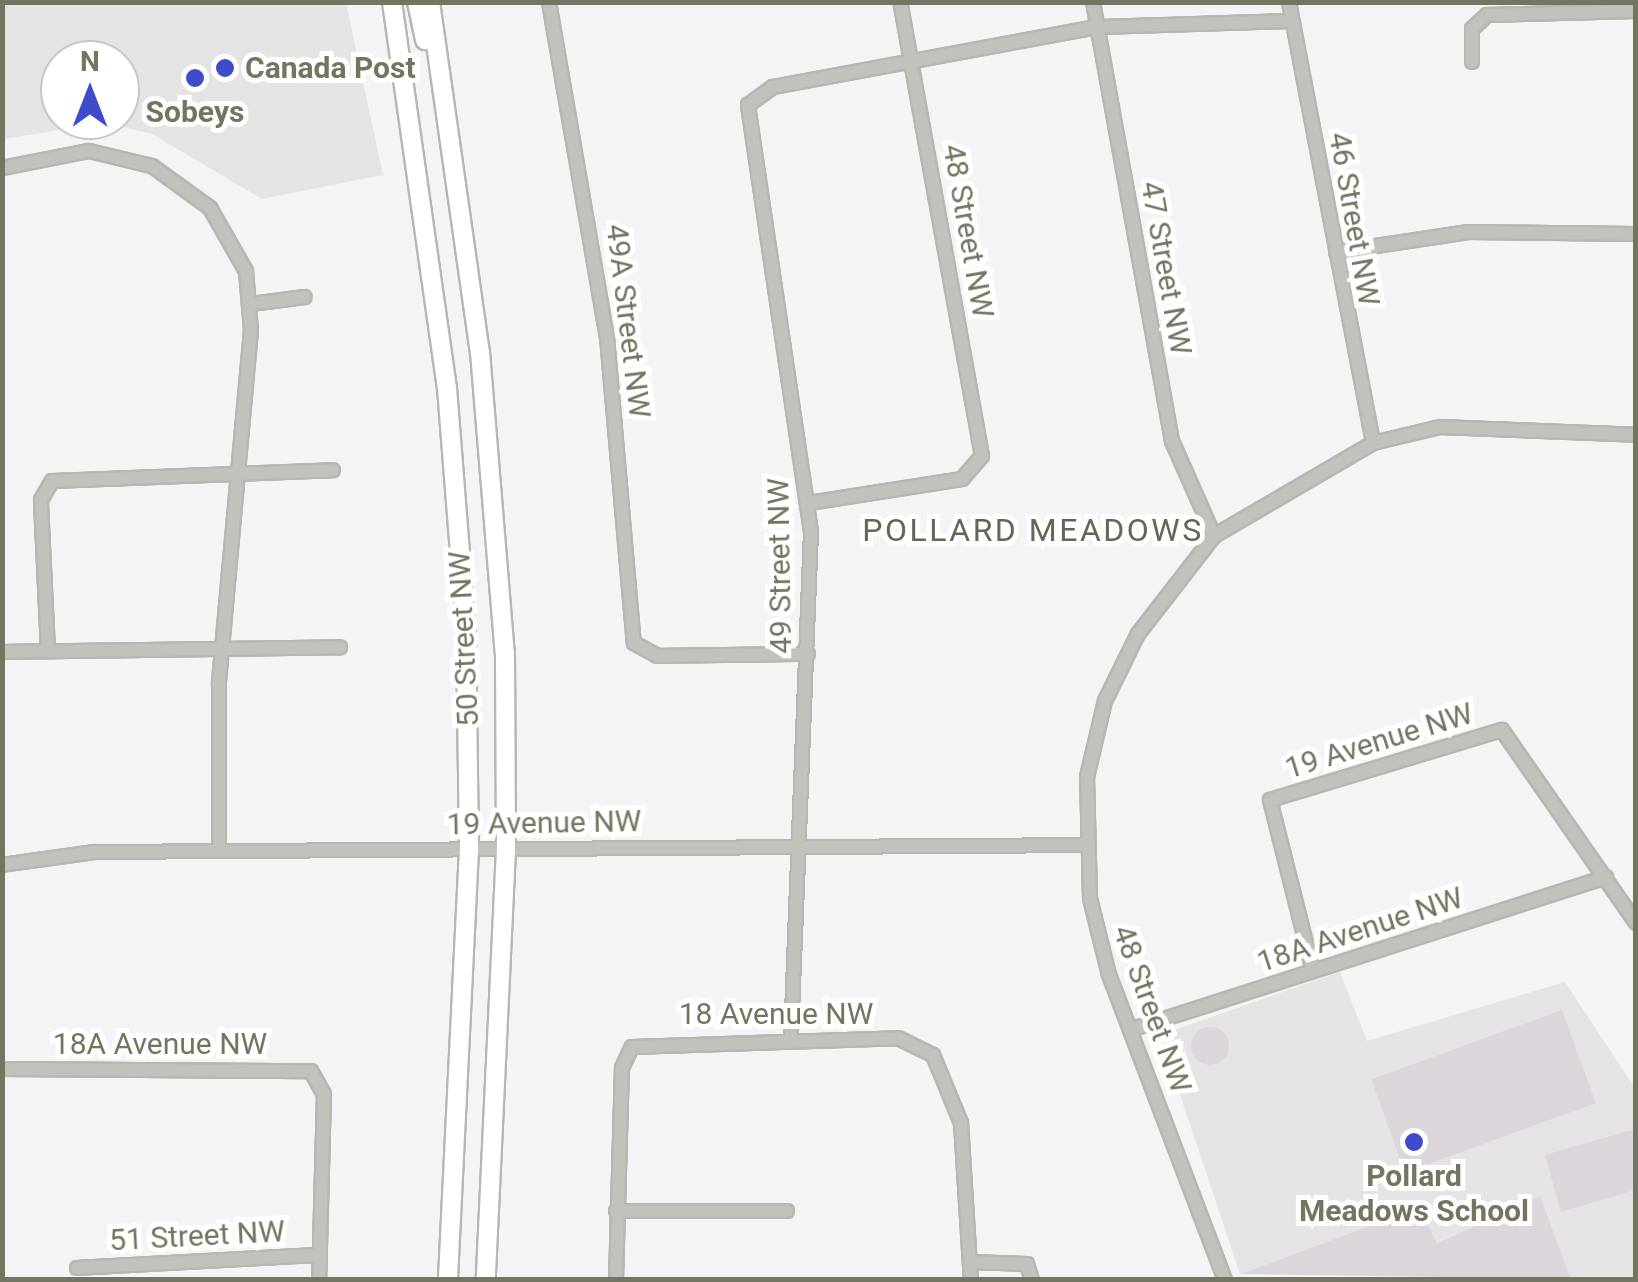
<!DOCTYPE html>
<html>
<head>
<meta charset="utf-8">
<style>
	body { margin:0 }
	#map { position:relative; width:1638px; height:1282px; overflow:hidden; background:#f5f3f6; font-family:Roboto,sans-serif }
	div>[style] { position:absolute }
	.built>* { inset:0; background:#e5e4e4 }
	.green>* { inset:0; background:#dcd5db; transform-origin:0 0 }
	.round { border-radius:50% }
	.roads { filter:drop-shadow(2px 0 #b6b7b0) drop-shadow(-2px 0 #b6b7b0) drop-shadow(0 2px #b6b7b0) drop-shadow(0 -2px #b6b7b0) }
	.minor>* { height:12px; margin:-6px; padding:0 6px; transform-origin:6px; border-radius:6px; background:#c2c2bc }
	.major>* { height:18px; margin:-9px; padding:0 9px; transform-origin:9px; border-radius:9px; background:#fff }
	.dots>* { width:28px; height:28px; translate:-50% -50%; box-sizing:border-box; border:5px solid #fff; border-radius:50% }
	span { translate:-50% -50%; white-space:nowrap; text-align:center; line-height:1.15; -webkit-text-stroke:10px #fff; paint-order:stroke }
	.poi-label { font-size:30px; color:#737560; font-weight:700 }
	.left { translate:0 -50%; text-align:left }
	.street-label { font-size:30px; color:#737560 }
	.neighbourhood-label { font-size:32px; color:#656656; letter-spacing:2.5px }
	.frame { position:absolute; inset:0; border:5px solid #737560; pointer-events:none }
	.north { position:absolute; left:40px; top:40px; width:100px; height:100px; box-sizing:border-box; background:#fff; border:2px solid #c7c8bf; border-radius:50%; rotate:0deg; font-size:28px; font-weight:700; line-height:40px; text-align:center; color:#737560 }
	.north::after { content:''; display:block; margin:auto; width:35px; height:45px; background:#3e4ccc; clip-path:polygon(50% 0,100% 100%,50% 72%,0 100%) }
</style>
</head>
<body>
<div id="map">
	<div class="built">
		<i style="clip-path:polygon(evenodd,3px 2px,346px 3px,383px 175px,262px 199px,152px 134px,105px 123px,3px 139px,3px 2px,60px 60px,120px 60px,120px 120px,60px 120px,60px 60px)"></i>
		<i style="clip-path:polygon(1340px 972px,1367px 1041px,1565px 982px,1635px 1088px,1635px 1279px,1571px 1279px,1540px 1196px,1436px 1243px,1419px 1209px,1240px 1274px,1160px 1035px)"></i>
	</div>
	<div class="green">
		<i style="left:1562px;top:1010px;width:99px;height:203px;rotate:70deg"></i>
		<i class="round" style="left:1191px;top:1027px;width:38px;height:38px"></i>
		<i style="clip-path:polygon(1635px 1129px,1635px 1190px,1561px 1212px,1545px 1155px)"></i>
		<i style="clip-path:polygon(1540px 1196px,1571px 1279px,1240px 1274px,1419px 1208px,1437px 1243px)"></i>
	</div>
	<div class="roads">
		<div class="minor">
			<i style="left:549px;top:2px;width:340px;rotate:80.2deg"></i>
			<i style="left:607px;top:337px;width:307px;rotate:85deg"></i>
			<i style="left:634px;top:643px;width:26px;rotate:29deg"></i>
			<i style="left:657px;top:656px;width:151px;rotate:-0.8deg"></i>
			<i style="left:1093px;top:2px;width:446px;rotate:79.8deg"></i>
			<i style="left:1172px;top:441px;width:104px;rotate:66.1deg"></i>
			<i style="left:1289px;top:2px;width:449px;rotate:79.2deg"></i>
			<i style="left:1472px;top:62px;width:33px;rotate:-90deg"></i>
			<i style="left:1472px;top:29px;width:21px;rotate:-43deg"></i>
			<i style="left:1487px;top:15px;width:149px;rotate:-1.5deg"></i>
			<i style="left:2px;top:168px;width:89px;rotate:-11.1deg"></i>
			<i style="left:89px;top:151px;width:65px;rotate:13.4deg"></i>
			<i style="left:152px;top:166px;width:72px;rotate:35.9deg"></i>
			<i style="left:210px;top:208px;width:73px;rotate:60.3deg"></i>
			<i style="left:246px;top:271px;width:59px;rotate:85.2deg"></i>
			<i style="left:251px;top:330px;width:356px;rotate:95.2deg"></i>
			<i style="left:219px;top:685px;width:166px;rotate:90deg"></i>
			<i style="left:1336px;top:252px;width:134px;rotate:-8.6deg"></i>
			<i style="left:1469px;top:232px;width:167px;rotate:0.7deg"></i>
			<i style="left:251px;top:304px;width:54px;rotate:-7.4deg"></i>
			<i style="left:809px;top:503px;width:155px;rotate:-8.9deg"></i>
			<i style="left:962px;top:479px;width:30px;rotate:-49deg"></i>
			<i style="left:982px;top:456px;width:461px;rotate:-100.2deg"></i>
			<i style="left:48px;top:651px;width:151px;rotate:-92.7deg"></i>
			<i style="left:41px;top:500px;width:22px;rotate:-60deg"></i>
			<i style="left:52px;top:481px;width:281px;rotate:-2.2deg"></i>
			<i style="left:2px;top:652px;width:338px;rotate:-0.8deg"></i>
			<i style="left:2px;top:865px;width:93px;rotate:-8deg"></i>
			<i style="left:94px;top:852px;width:993px;rotate:-0.4deg"></i>
			<i style="left:1313px;top:971px;width:176px;rotate:-104.1deg"></i>
			<i style="left:1270px;top:800px;width:242px;rotate:-16.8deg"></i>
			<i style="left:1502px;top:730px;width:235px;rotate:55.2deg"></i>
			<i style="left:1130px;top:1030px;width:500px;rotate:-17.8deg"></i>
			<i style="left:791px;top:1038px;width:506px;rotate:-87.74deg"></i>
			<i style="left:811px;top:532px;width:432px;rotate:-98.4deg"></i>
			<i style="left:748px;top:105px;width:31px;rotate:-36deg"></i>
			<i style="left:773px;top:87px;width:330px;rotate:-10.5deg"></i>
			<i style="left:1098px;top:27px;width:194px;rotate:-1.8deg"></i>
			<i style="left:2px;top:1069px;width:309px;rotate:0.4deg"></i>
			<i style="left:311px;top:1071px;width:26px;rotate:61deg"></i>
			<i style="left:324px;top:1094px;width:186px;rotate:91.5deg"></i>
			<i style="left:616px;top:1211px;width:171px"></i>
			<i style="left:971px;top:1262px;width:56px;rotate:2deg"></i>
			<i style="left:1027px;top:1264px;width:17px;rotate:73deg"></i>
			<i style="left:77px;top:1268px;width:243px;rotate:-3.1deg"></i>
			<i style="left:616px;top:1280px;width:212px;rotate:-88.4deg"></i>
			<i style="left:622px;top:1068px;width:23px;rotate:-65deg"></i>
			<i style="left:632px;top:1047px;width:266px;rotate:-1.9deg"></i>
			<i style="left:898px;top:1038px;width:39px;rotate:26deg"></i>
			<i style="left:933px;top:1055px;width:74px;rotate:67.6deg"></i>
			<i style="left:961px;top:1123px;width:157px;rotate:86.4deg"></i>
			<i style="left:1225px;top:1280px;width:326px;rotate:-110.8deg"></i>
			<i style="left:1109px;top:975px;width:79px;rotate:-103.9deg"></i>
			<i style="left:1090px;top:898px;width:121px;rotate:-91.4deg"></i>
			<i style="left:1087px;top:777px;width:78px;rotate:-76.7deg"></i>
			<i style="left:1105px;top:701px;width:75px;rotate:-63.8deg"></i>
			<i style="left:1138px;top:634px;width:124px;rotate:-52.2deg"></i>
			<i style="left:1214px;top:536px;width:184px;rotate:-30.3deg"></i>
			<i style="left:1373px;top:443px;width:69px;rotate:-13.4deg"></i>
			<i style="left:1440px;top:427px;width:196px;rotate:2.3deg"></i>
		</div>
		<div class="major">
			<i style="left:392px;top:2px;width:390px;rotate:81.9deg"></i>
			<i style="left:447px;top:388px;width:244px;rotate:85.5deg"></i>
			<i style="left:466px;top:631px;width:218px;rotate:89.2deg"></i>
			<i style="left:469px;top:849px;width:432px;rotate:92.8deg"></i>
			<i style="left:417px;top:2px;width:39px;rotate:78deg"></i>
			<i style="left:430px;top:2px;width:354px;rotate:81.9deg"></i>
			<i style="left:480px;top:352px;width:302px;rotate:85.3deg"></i>
			<i style="left:505px;top:653px;width:196px;rotate:89.7deg"></i>
			<i style="left:506px;top:849px;width:431px;rotate:92.7deg"></i>
		</div>
	</div>
	<div class="dots">
		<i style="left:225px;top:68px;background:#3e4ccc"></i>
		<i style="left:195px;top:78px;background:#3e4ccc"></i>
		<i style="left:1414px;top:1142px;background:#3e4ccc"></i>
	</div>
	<div class="poi-label">
		<span class="left" style="left:245px;top:68px">Canada Post</span>
		<span style="left:195px;top:112px">Sobeys</span>
		<span style="left:1414px;top:1193px">Pollard<br>Meadows School</span>
	</div>
	<div class="street-label">
		<span style="left:1354px;top:219px;rotate:80deg">46 Street NW</span>
		<span style="left:968px;top:231px;rotate:80deg">48 Street NW</span>
		<span style="left:1166px;top:268px;rotate:80deg">47 Street NW</span>
		<span style="left:628px;top:321px;rotate:83deg">49A Street NW</span>
		<span style="left:780px;top:566px;rotate:-91deg">49 Street NW</span>
		<span style="left:464px;top:639px;rotate:-93deg">50 Street NW</span>
		<span style="left:1379px;top:741px;rotate:-17deg">19 Avenue NW</span>
		<span style="left:544px;top:823px;rotate:-1deg">19 Avenue NW</span>
		<span style="left:1360px;top:930px;rotate:-18deg">18A Avenue NW</span>
		<span style="left:1152px;top:1009px;rotate:70deg">48 Street NW</span>
		<span style="left:776px;top:1014px">18 Avenue NW</span>
		<span style="left:160px;top:1044px">18A Avenue NW</span>
		<span style="left:197px;top:1236px;rotate:-3deg">51 Street NW</span>
	</div>
	<div class="neighbourhood-label">
		<span style="left:1033px;top:530px">POLLARD MEADOWS</span>
	</div>
	<div class="frame"></div>
	<div class="north">N</div>
</div>
</body>
</html>
